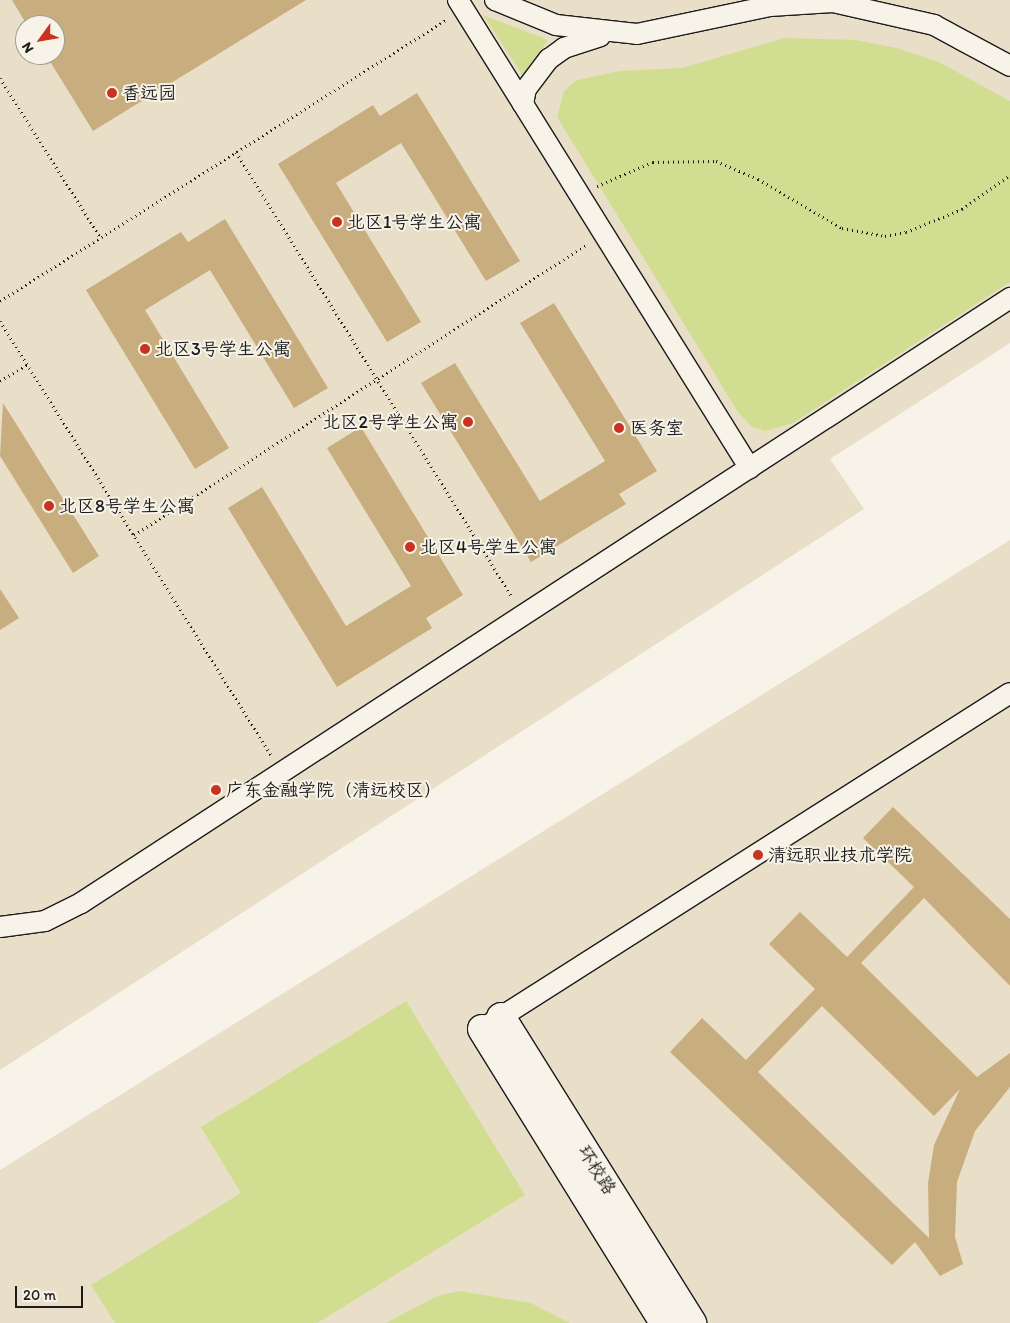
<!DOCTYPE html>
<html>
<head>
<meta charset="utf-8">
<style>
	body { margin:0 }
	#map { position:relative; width:1010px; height:1323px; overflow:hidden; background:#f7f3e8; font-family:Itim,"LXGW WenKai TC",sans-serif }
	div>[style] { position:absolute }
	.built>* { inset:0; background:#e9dec8 }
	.green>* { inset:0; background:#d1de92 }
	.building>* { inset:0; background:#c8ad7e }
	.path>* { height:3px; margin-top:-1.5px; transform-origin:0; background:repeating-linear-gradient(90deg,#1c1c1c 0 1px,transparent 0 5px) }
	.roads { filter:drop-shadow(1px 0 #1c1c1c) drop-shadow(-1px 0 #1c1c1c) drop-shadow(0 1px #1c1c1c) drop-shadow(0 -1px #1c1c1c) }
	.street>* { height:20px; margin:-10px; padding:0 10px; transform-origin:10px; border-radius:10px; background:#f7f3e8 }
	.secondary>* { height:28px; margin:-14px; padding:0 14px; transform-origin:14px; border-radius:14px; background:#f7f3e8 }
	.dots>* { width:14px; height:14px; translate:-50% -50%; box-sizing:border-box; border:2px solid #f7f3e8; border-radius:50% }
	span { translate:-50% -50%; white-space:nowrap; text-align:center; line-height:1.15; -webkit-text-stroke:4px #f7f3e8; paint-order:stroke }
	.poi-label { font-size:18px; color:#1c1c1c }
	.left { translate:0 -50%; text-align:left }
	.right { translate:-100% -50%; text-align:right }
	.street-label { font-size:18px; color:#1c1c1c }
	.north { position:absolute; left:15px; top:15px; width:50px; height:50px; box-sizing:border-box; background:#f7f3e8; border:1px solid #9f9d96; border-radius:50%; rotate:238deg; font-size:14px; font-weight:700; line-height:20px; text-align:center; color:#1c1c1c }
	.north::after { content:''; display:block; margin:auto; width:18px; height:22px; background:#c8321e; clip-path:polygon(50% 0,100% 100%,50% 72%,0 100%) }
	.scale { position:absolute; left:15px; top:1286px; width:68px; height:22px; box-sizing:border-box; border:2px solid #1c1c1c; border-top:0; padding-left:6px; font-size:15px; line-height:18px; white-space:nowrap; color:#1c1c1c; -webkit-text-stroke:4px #f7f3e8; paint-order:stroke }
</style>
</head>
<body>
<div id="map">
	<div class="built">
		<i style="clip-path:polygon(evenodd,0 0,1010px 0,1010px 343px,830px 459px,864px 509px,0 1070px,0 0,25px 25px,55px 25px,55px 55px,25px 55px,25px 25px)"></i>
		<i style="clip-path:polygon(1010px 540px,1010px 1323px,0 1323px,0 1170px)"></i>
	</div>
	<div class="green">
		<i style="clip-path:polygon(483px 15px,548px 40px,523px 76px)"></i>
		<i style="clip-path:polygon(784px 38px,856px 40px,897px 48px,939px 62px,1010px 101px,1010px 282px,793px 423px,765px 431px,751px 426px,738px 412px,557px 117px,564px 91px,577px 80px,620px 71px,682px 68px)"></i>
		<i style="clip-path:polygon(406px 1001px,525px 1195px,317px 1323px,115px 1323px,91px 1285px,241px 1193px,201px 1127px)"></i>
		<i style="clip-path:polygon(460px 1291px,531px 1303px,570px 1323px,386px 1323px,437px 1296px)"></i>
	</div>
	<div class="building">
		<i style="clip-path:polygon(12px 0,306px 0,93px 131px,46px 55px,55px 55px,55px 25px,27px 25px)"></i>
		<i style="clip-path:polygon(417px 93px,520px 261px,486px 281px,401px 143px,336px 183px,421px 322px,387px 342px,278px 164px,373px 105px,380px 116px)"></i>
		<i style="clip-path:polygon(225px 219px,328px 388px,294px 408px,210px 270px,145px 310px,229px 448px,195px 469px,86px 290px,181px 232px,188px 242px)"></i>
		<i style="clip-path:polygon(554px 303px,657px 471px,619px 494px,626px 504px,531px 562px,421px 383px,455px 363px,540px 501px,605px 461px,520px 323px)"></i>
		<i style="clip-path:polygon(3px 403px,99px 556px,73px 573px,0 456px)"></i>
		<i style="clip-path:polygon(361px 427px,463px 595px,426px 618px,432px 628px,337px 687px,228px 508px,262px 487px,346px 626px,411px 586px,327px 448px)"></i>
		<i style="clip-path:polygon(0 589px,19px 618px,0 630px)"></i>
		<i style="clip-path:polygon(evenodd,893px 807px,1010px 919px,1010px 986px,924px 898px,861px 963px,977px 1077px,1010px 1053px,1010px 1087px,975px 1131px,957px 1182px,955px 1237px,963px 1264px,940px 1276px,915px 1242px,892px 1265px,670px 1052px,702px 1018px,746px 1060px,815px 989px,769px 944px,800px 912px,847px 957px,914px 887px,863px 838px,893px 807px,822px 1006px,934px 1116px,960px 1089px,934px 1145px,928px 1183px,929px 1238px,758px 1072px,822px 1006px)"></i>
	</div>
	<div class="path">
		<i style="left:0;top:78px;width:188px;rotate:57.8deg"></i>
		<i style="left:236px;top:152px;width:524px;rotate:58.19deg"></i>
		<i style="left:597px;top:186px;width:61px;rotate:-23.2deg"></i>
		<i style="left:653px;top:162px;width:63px;rotate:-0.9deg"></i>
		<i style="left:716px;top:161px;width:46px;rotate:23.2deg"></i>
		<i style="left:758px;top:179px;width:97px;rotate:30.3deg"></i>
		<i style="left:842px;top:228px;width:44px;rotate:10.5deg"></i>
		<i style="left:885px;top:236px;width:21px;rotate:-11deg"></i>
		<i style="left:906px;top:232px;width:61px;rotate:-22.3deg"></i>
		<i style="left:962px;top:209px;width:59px;rotate:-35.3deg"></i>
		<i style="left:0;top:301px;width:527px;rotate:-32.21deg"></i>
		<i style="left:0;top:321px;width:512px;rotate:58.02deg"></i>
		<i style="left:0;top:381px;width:33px;rotate:-31deg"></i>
		<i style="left:134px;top:535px;width:537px;rotate:-32.68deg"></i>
	</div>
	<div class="roads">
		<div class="street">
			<i style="left:458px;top:0;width:123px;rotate:58deg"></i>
			<i style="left:523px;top:104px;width:15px;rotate:-79deg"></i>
			<i style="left:526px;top:89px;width:38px;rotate:-53deg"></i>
			<i style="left:549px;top:59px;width:19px;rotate:-36deg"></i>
			<i style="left:564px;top:48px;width:38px;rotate:-18deg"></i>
			<i style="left:495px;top:0;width:66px;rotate:22.3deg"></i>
			<i style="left:556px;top:25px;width:81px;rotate:6.3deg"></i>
			<i style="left:637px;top:34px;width:136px;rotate:-11.9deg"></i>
			<i style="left:770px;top:6px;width:63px;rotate:-3.6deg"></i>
			<i style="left:833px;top:2px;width:104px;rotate:12.8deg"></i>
			<i style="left:934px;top:25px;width:86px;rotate:28.3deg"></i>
			<i style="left:523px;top:104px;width:429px;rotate:58.1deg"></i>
			<i style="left:0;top:927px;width:45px;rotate:-7.6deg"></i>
			<i style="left:45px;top:921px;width:40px;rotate:-26.6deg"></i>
			<i style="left:81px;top:903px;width:1109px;rotate:-33.07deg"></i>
			<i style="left:490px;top:1024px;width:616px;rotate:-32.48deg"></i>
		</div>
		<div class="secondary">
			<i style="left:501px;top:1017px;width:361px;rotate:58deg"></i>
			<i style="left:482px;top:1029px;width:346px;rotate:58.2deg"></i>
		</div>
	</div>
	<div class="dots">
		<i style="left:112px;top:93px;background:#c8321e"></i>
		<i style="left:337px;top:222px;background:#c8321e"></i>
		<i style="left:145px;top:349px;background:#c8321e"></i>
		<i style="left:468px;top:422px;background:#c8321e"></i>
		<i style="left:619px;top:428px;background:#c8321e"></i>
		<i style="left:49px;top:506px;background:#c8321e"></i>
		<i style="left:410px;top:547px;background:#c8321e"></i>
		<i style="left:216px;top:790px;background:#c8321e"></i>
		<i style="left:758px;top:855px;background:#c8321e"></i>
	</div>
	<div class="poi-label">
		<span class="left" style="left:122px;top:93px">香远园</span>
		<span class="left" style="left:347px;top:222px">北区1号学生公寓</span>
		<span class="left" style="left:155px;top:349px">北区3号学生公寓</span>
		<span class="right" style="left:458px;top:422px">北区2号学生公寓</span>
		<span class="left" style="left:630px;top:428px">医务室</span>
		<span class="left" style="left:59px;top:506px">北区8号学生公寓</span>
		<span class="left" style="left:420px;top:547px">北区4号学生公寓</span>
		<span class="left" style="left:226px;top:790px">广东金融学院（清远校区）</span>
		<span class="left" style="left:768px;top:855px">清远职业技术学院</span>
	</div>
	<div class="street-label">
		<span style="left:597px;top:1170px;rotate:58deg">环校路</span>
	</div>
	<div class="north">N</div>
	<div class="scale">20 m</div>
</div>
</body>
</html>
